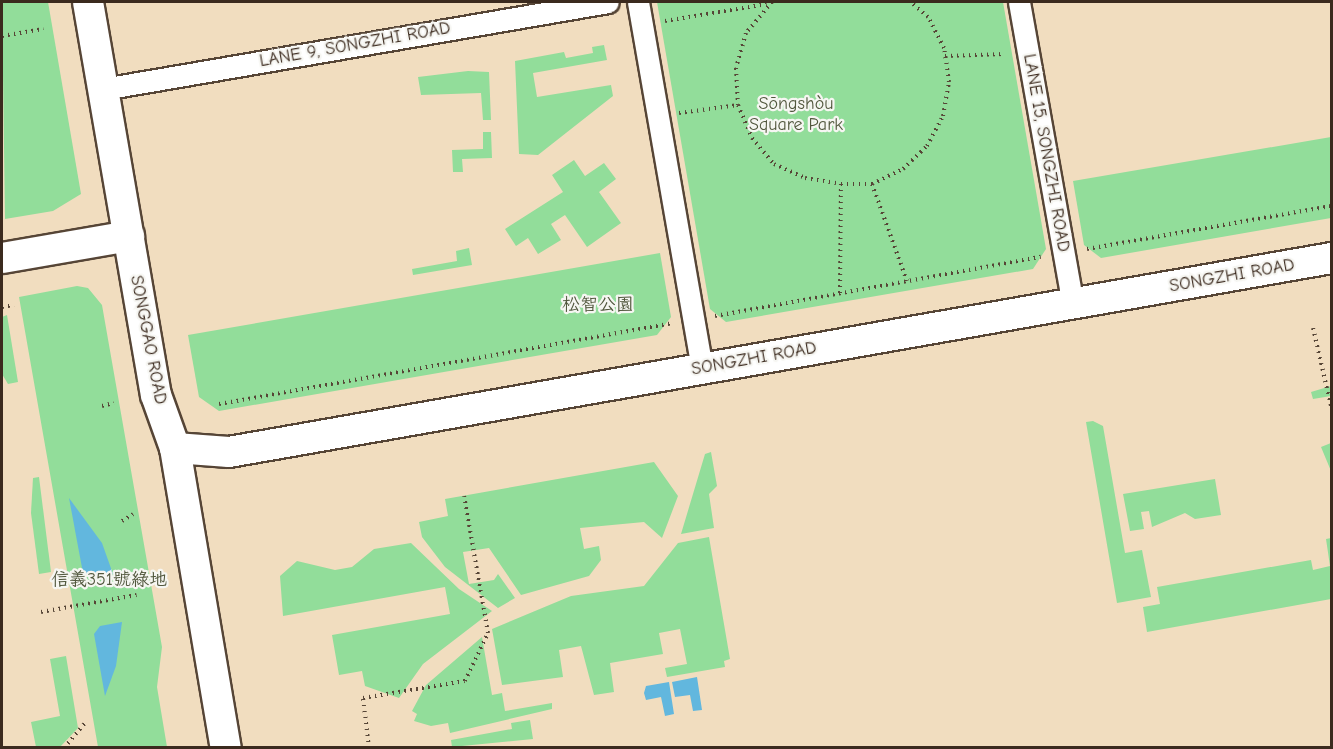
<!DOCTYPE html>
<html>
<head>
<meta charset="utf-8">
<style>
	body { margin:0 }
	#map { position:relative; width:1333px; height:749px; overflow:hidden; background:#f1ddbf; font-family:"Comic Neue","LXGW WenKai TC",sans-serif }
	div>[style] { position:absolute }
	.green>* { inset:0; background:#92dd9a }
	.water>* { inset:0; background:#62b7de }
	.path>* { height:4px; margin-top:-2px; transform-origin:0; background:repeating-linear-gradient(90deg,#564536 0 1.5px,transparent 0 6px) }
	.roads { filter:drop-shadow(2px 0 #564536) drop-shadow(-2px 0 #564536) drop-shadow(0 2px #564536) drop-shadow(0 -2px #564536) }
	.street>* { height:21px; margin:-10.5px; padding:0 10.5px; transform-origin:10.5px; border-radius:10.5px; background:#fff }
	.secondary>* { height:30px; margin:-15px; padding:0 15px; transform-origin:15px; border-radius:15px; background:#fff }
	span { translate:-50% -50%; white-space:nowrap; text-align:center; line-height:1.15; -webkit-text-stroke:4.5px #f6f6f2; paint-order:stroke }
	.street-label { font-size:18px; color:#3b2a1e }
	.park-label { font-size:18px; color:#51573d }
	.frame { position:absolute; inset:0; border:3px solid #3b2a1e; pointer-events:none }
</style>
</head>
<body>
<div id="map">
	<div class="green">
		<i style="clip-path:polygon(2px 2px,48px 2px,81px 194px,53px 211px,5px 219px)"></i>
		<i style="clip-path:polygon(657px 2px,1003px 2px,1046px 249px,1033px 269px,726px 322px,710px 309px)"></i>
		<i style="clip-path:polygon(604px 45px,607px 60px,533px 73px,537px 97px,611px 85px,613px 96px,538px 155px,519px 154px,515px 61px,564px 52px,566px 58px,593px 53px,592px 47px)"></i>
		<i style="clip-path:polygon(468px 71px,489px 72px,491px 120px,483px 120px,481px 93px,421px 95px,418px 77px)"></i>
		<i style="clip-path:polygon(483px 132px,491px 132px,492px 158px,462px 159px,463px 172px,453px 172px,452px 150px,483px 149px)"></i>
		<i style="clip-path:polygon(1331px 137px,1331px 218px,1101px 258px,1084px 245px,1073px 181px)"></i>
		<i style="clip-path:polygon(574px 160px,585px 176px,604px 163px,616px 179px,599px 192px,621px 223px,587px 247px,565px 215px,551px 224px,561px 240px,538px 254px,528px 238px,516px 246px,505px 229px,563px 192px,552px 175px)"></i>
		<i style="clip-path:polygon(469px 248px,472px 265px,413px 275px,412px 269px,457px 261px,456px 251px)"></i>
		<i style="clip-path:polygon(660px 253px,671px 317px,657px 335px,219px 411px,199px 397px,188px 335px)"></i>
		<i style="clip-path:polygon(77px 286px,88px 288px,102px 305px,162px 647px,157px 687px,167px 747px,98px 747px,19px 297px)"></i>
		<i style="clip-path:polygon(7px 315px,18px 382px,8px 384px,2px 374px,2px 317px)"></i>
		<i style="clip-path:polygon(1331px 386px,1331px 396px,1313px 399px,1311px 392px)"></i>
		<i style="clip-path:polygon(1093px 421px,1103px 426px,1125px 553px,1142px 550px,1151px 597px,1117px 603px,1087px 428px,1086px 422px)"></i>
		<i style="clip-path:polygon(1331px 443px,1332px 443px,1331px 471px,1321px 447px)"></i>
		<i style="clip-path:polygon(711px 452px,717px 486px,709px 494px,714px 528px,681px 534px,705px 454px)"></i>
		<i style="clip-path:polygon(654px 462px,678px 496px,662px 538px,644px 522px,580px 528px,584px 549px,599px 546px,601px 560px,589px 576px,521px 595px,489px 548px,463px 552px,469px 584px,494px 580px,498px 574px,515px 598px,498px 608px,445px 567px,422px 537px,419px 522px,448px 516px,445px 499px)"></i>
		<i style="clip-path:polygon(39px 477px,51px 572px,39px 574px,31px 513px,33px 478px)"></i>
		<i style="clip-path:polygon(1215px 479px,1221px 515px,1195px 519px,1185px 513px,1152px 527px,1149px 511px,1141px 512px,1144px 529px,1130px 531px,1123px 494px)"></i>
		<i style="clip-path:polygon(709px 537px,730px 659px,724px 661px,725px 667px,667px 677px,665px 668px,687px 664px,680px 629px,659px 633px,663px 654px,610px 663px,614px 692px,594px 695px,581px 646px,559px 650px,563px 677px,502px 685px,492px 629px,571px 596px,644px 586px,678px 543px)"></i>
		<i style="clip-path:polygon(1331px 538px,1331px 599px,1147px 632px,1143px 607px,1160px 604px,1157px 587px,1311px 560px,1313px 570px,1330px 566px,1326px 539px)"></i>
		<i style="clip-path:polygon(411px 543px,459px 589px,492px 611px,423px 664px,399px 698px,365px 686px,362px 671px,339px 675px,332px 635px,450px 614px,445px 587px,283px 616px,280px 576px,297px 561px,335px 570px,352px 567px,374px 549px)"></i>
		<i style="clip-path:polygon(482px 637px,492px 695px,502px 693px,505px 711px,552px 703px,552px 709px,450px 733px,448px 723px,431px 726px,414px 721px,417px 714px,412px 711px,426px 685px)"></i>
		<i style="clip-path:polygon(66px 656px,78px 728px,60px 747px,36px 747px,31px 722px,60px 716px,50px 659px)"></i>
		<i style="clip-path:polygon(530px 720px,533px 739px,452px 747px,451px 740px,512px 729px,511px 723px)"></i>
	</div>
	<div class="water">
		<i style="clip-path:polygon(69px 498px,102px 543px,113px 574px,91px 578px,83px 573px)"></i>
		<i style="clip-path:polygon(122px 622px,116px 666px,105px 696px,94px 634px,100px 626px)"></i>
		<i style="clip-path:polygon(697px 677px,702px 710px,693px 711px,690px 695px,675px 697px,672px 682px)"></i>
		<i style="clip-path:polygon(669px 682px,674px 714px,665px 716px,661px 697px,646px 700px,644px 693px,646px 686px)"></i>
	</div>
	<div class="path">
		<i style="left:772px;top:2px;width:40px;rotate:130deg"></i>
		<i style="left:746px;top:33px;width:36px;rotate:106deg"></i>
		<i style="left:736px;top:68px;width:37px;rotate:87deg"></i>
		<i style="left:738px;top:105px;width:36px;rotate:67deg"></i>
		<i style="left:752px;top:138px;width:34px;rotate:50deg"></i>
		<i style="left:774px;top:164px;width:34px;rotate:24deg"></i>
		<i style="left:805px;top:178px;width:36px;rotate:9deg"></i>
		<i style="left:841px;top:184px;width:31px"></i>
		<i style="left:872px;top:184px;width:34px;rotate:-26deg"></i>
		<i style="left:903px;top:169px;width:33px;rotate:-44deg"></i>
		<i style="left:927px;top:146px;width:34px;rotate:-62deg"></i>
		<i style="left:943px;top:116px;width:35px;rotate:-80deg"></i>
		<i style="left:949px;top:82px;width:34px;rotate:-98deg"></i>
		<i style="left:944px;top:48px;width:35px;rotate:-117deg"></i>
		<i style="left:928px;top:17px;width:23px;rotate:-139deg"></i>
		<i style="left:665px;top:21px;width:103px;rotate:-9.5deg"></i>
		<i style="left:2px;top:36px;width:42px;rotate:-9.7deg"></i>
		<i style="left:945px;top:56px;width:59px;rotate:-1.9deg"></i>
		<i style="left:679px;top:113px;width:60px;rotate:-7.7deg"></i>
		<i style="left:872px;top:184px;width:103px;rotate:70.2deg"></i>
		<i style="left:1087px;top:249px;width:249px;rotate:-10deg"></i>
		<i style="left:840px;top:293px;width:109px;rotate:-89.5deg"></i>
		<i style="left:2px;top:307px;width:12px;rotate:-9deg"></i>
		<i style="left:715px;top:316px;width:331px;rotate:-10.3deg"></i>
		<i style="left:1313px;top:328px;width:84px;rotate:77deg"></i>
		<i style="left:219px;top:404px;width:460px;rotate:-10.1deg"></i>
		<i style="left:102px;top:406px;width:12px;rotate:-14deg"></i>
		<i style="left:122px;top:521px;width:13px;rotate:-32deg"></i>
		<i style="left:41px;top:612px;width:97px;rotate:-10.1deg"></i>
		<i style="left:64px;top:748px;width:34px;rotate:-50deg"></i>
		<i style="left:369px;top:748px;width:50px;rotate:-96.8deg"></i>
		<i style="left:363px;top:698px;width:103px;rotate:-9.5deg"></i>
		<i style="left:465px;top:681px;width:53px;rotate:-64.4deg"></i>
		<i style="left:488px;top:633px;width:139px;rotate:-99.9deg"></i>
	</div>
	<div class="roads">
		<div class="street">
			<i style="left:638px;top:2px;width:372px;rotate:80.1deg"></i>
			<i style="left:1019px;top:2px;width:307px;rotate:79.9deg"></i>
			<i style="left:103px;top:89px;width:512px;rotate:-9.77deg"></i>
		</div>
		<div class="secondary">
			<i style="left:88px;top:2px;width:399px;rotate:80.2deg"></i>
			<i style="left:156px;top:395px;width:56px;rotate:70.3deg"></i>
			<i style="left:175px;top:448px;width:304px;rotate:80.4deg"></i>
			<i style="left:2px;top:258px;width:129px;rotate:-9.8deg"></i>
			<i style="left:175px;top:448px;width:54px;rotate:4.2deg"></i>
			<i style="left:229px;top:452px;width:1120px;rotate:-9.98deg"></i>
		</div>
	</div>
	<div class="street-label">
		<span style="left:355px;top:45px;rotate:-10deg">LANE 9, SONGZHI ROAD</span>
		<span style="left:1046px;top:153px;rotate:80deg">LANE 15, SONGZHI ROAD</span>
		<span style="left:1232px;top:276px;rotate:-10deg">SONGZHI ROAD</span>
		<span style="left:148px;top:340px;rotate:79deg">SONGGAO ROAD</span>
		<span style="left:754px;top:359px;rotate:-10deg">SONGZHI ROAD</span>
	</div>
	<div class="park-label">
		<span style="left:796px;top:115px">Sōngshòu<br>Square Park</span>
		<span style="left:598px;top:305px">松智公園</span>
		<span style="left:109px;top:580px">信義351號綠地</span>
	</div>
	<div class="frame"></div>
</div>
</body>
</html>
